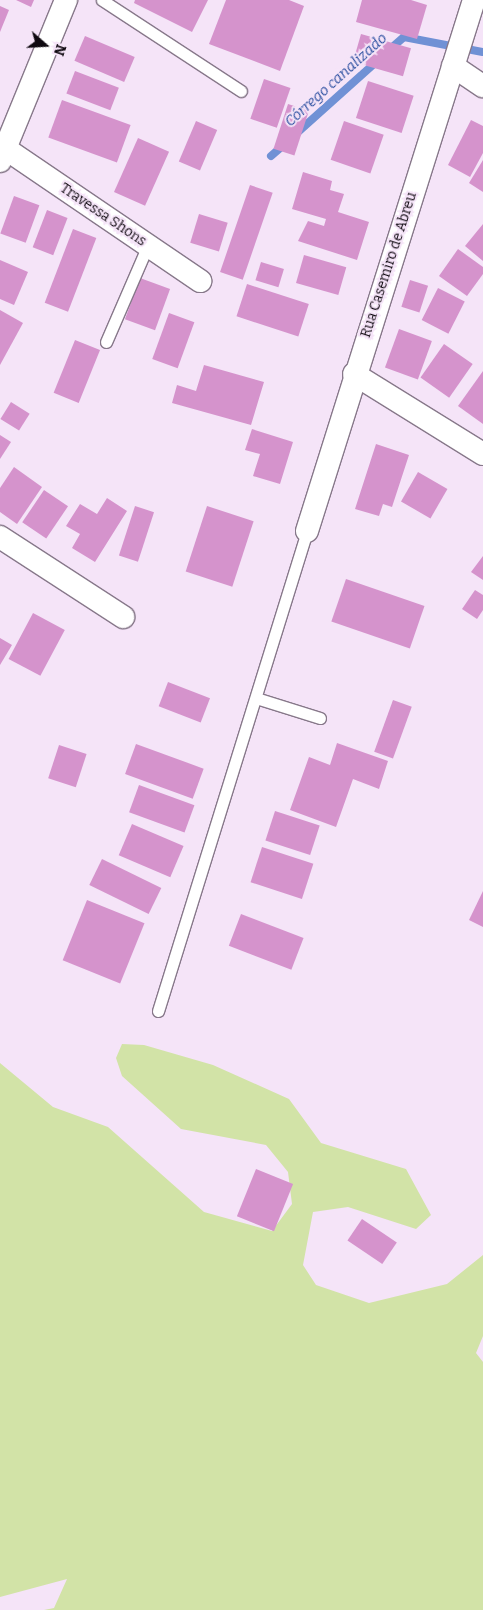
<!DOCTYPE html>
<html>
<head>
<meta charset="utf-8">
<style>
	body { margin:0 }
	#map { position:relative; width:483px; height:1610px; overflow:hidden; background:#f5e4f8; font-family:Bitter,serif }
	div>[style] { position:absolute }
	.green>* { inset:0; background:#d2e3a7 }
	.stream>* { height:8px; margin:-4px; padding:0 4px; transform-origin:4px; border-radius:4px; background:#7091d5 }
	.building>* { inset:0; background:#d593cc; transform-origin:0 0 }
	.roads { filter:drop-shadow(1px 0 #87788a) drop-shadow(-1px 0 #87788a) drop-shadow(0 1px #87788a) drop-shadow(0 -1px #87788a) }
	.service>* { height:11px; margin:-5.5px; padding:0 5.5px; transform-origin:5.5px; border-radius:5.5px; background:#fff }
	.minor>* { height:22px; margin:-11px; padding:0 11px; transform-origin:11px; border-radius:11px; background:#fff }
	span { translate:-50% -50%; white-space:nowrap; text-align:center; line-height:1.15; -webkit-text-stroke:4px #f5e4f8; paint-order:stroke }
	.street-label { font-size:14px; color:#0f0910 }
	.water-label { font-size:15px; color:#2b4fa0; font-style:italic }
	.north { position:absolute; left:20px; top:20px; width:50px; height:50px; -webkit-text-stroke:4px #f5e4f8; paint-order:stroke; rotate:109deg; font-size:14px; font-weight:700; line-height:20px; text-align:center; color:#0f0910 }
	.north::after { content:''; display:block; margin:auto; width:18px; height:22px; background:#0f0910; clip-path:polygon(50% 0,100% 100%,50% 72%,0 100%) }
</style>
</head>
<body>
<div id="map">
	<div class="green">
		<i style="clip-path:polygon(122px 1044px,144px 1045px,213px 1065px,289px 1099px,321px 1143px,406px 1169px,431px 1215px,416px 1229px,348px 1207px,313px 1212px,303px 1265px,316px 1285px,369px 1303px,447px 1284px,483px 1255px,483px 1336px,476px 1353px,483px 1362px,483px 1610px,44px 1610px,54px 1608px,67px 1579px,0 1597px,0 1063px,53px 1107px,108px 1127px,204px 1212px,272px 1231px,292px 1204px,288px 1172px,266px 1145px,181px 1129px,122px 1076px,116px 1058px)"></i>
	</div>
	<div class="stream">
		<i style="left:389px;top:50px;width:20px;rotate:-41deg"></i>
		<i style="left:404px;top:37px;width:80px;rotate:10.8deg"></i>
		<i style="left:298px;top:132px;width:106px;rotate:-41.9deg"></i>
		<i style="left:271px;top:156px;width:20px;rotate:-41deg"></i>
	</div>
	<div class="building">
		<i style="clip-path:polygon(16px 0,34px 0,31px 7px)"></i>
		<i style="clip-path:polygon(135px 0,208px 0,192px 32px,134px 3px)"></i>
		<i style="clip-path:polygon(226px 0,289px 0,304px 6px,280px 71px,209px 44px)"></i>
		<i style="clip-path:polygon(362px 0,411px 0,427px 5px,417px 39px,356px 22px)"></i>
		<i style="clip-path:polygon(0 6px,9px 10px,0 32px)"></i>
		<i style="left:361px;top:34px;width:52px;height:29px;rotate:16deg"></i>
		<i style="left:85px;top:36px;width:54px;height:27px;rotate:23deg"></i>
		<i style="left:75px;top:71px;width:47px;height:24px;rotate:21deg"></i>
		<i style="left:264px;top:79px;width:28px;height:42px;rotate:19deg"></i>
		<i style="left:368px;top:81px;width:48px;height:39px;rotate:18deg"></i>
		<i style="left:62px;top:100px;width:73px;height:40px;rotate:20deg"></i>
		<i style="left:288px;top:104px;width:22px;height:47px;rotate:18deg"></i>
		<i style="clip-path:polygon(471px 120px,483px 126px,483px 153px,470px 177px,448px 165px)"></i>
		<i style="left:196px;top:121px;width:23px;height:44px;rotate:23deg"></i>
		<i style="left:344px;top:121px;width:42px;height:41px;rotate:19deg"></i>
		<i style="left:138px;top:138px;width:34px;height:59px;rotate:24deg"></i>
		<i style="clip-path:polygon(483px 160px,483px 192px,469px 183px)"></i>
		<i style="clip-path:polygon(303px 172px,332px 181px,330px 190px,344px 194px,338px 212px,369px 222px,357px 260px,298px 241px,308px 221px,324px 226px,326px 219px,292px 209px)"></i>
		<i style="left:250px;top:185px;width:24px;height:92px;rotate:19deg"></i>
		<i style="left:14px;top:196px;width:27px;height:40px;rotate:20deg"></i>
		<i style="left:47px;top:210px;width:22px;height:40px;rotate:21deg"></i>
		<i style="left:199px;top:214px;width:30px;height:30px;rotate:17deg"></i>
		<i style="clip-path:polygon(483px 224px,483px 261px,465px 246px)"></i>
		<i style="left:73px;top:229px;width:25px;height:79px;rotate:21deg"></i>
		<i style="clip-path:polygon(458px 249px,483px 267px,483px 274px,467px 296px,439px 276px)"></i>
		<i style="left:304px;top:255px;width:44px;height:29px;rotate:16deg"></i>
		<i style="clip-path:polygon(0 260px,28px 272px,14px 305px,0 299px)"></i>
		<i style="left:261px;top:262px;width:24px;height:19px;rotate:17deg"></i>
		<i style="left:140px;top:278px;width:32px;height:44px;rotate:20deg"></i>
		<i style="left:410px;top:280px;width:19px;height:28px;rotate:18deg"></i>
		<i style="left:247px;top:284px;width:65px;height:34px;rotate:18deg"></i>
		<i style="left:438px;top:288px;width:30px;height:36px;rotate:27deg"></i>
		<i style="clip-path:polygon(0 310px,23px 323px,0 365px)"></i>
		<i style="left:169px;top:313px;width:27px;height:49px;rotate:20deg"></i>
		<i style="left:399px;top:329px;width:35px;height:41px;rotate:20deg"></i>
		<i style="left:75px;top:340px;width:27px;height:57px;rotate:22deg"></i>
		<i style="left:444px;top:344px;width:35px;height:41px;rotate:35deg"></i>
		<i style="clip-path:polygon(204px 365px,264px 382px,251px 425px,172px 403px,177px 385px,196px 391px)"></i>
		<i style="clip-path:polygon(483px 371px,483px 424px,458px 406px)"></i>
		<i style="left:11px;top:402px;width:22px;height:20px;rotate:32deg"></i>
		<i style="clip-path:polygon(252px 429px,293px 442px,280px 484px,253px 476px,260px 454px,245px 450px)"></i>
		<i style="clip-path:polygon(0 435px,11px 442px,0 459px)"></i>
		<i style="clip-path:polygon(376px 444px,409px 455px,392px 507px,383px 504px,379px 516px,355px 509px)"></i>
		<i style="clip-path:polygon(14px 467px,42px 487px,17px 524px,0 512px,0 488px)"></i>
		<i style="left:418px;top:472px;width:34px;height:34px;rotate:30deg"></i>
		<i style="left:44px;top:490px;width:29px;height:39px;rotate:34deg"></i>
		<i style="clip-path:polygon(107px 498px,127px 511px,95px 562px,72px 548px,80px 534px,66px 526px,80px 504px,97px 514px)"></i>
		<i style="left:135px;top:506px;width:20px;height:52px;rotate:18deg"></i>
		<i style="left:207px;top:506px;width:49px;height:69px;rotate:18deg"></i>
		<i style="clip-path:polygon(483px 556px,483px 580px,471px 572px)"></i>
		<i style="left:346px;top:579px;width:83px;height:45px;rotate:19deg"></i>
		<i style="clip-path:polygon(475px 590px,483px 595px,483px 610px,477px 619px,462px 609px)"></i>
		<i style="left:33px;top:613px;width:36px;height:52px;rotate:28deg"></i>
		<i style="clip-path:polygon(0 638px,12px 645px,0 665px)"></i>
		<i style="left:168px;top:682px;width:45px;height:26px;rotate:21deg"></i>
		<i style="left:393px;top:700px;width:20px;height:55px;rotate:20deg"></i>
		<i style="clip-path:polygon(337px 743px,388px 761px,379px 789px,353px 779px,336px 827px,290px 810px,309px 757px,330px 765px)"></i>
		<i style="left:136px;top:744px;width:72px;height:32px;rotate:20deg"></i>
		<i style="left:59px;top:745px;width:29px;height:35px;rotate:18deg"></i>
		<i style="left:139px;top:785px;width:59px;height:29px;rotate:20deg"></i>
		<i style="left:275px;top:811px;width:47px;height:31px;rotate:18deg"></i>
		<i style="left:132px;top:824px;width:56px;height:34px;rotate:23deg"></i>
		<i style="left:262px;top:847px;width:54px;height:37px;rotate:18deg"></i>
		<i style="left:102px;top:859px;width:66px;height:29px;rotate:26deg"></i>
		<i style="clip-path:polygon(483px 891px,483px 927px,469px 920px)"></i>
		<i style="left:87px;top:900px;width:62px;height:65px;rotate:22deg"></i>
		<i style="left:241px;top:914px;width:67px;height:34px;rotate:21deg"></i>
		<i style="left:256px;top:1169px;width:40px;height:51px;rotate:22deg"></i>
		<i style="left:362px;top:1219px;width:42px;height:26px;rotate:34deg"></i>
	</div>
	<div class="roads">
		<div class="service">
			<i style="left:102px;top:0;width:166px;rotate:33.2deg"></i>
			<i style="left:106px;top:342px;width:106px;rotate:-66.6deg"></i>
			<i style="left:256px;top:698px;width:67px;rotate:17.4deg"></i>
			<i style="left:158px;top:1011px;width:503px;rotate:-72.75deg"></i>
		</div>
		<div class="minor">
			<i style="left:453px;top:66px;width:36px;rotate:34deg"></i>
			<i style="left:6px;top:149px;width:235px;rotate:34.2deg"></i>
			<i style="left:0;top:161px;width:174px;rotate:-67.7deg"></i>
			<i style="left:354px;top:374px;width:152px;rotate:31.8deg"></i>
			<i style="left:307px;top:531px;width:557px;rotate:-72.54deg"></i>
			<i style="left:0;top:537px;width:147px;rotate:33deg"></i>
		</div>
	</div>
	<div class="street-label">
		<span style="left:103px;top:215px;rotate:34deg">Travessa Shons</span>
		<span style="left:389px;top:265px;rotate:-72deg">Rua Casemiro de Abreu</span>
	</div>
	<div class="water-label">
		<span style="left:336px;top:80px;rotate:-42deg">Córrego canalizado</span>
	</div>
	<div class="north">N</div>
</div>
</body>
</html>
